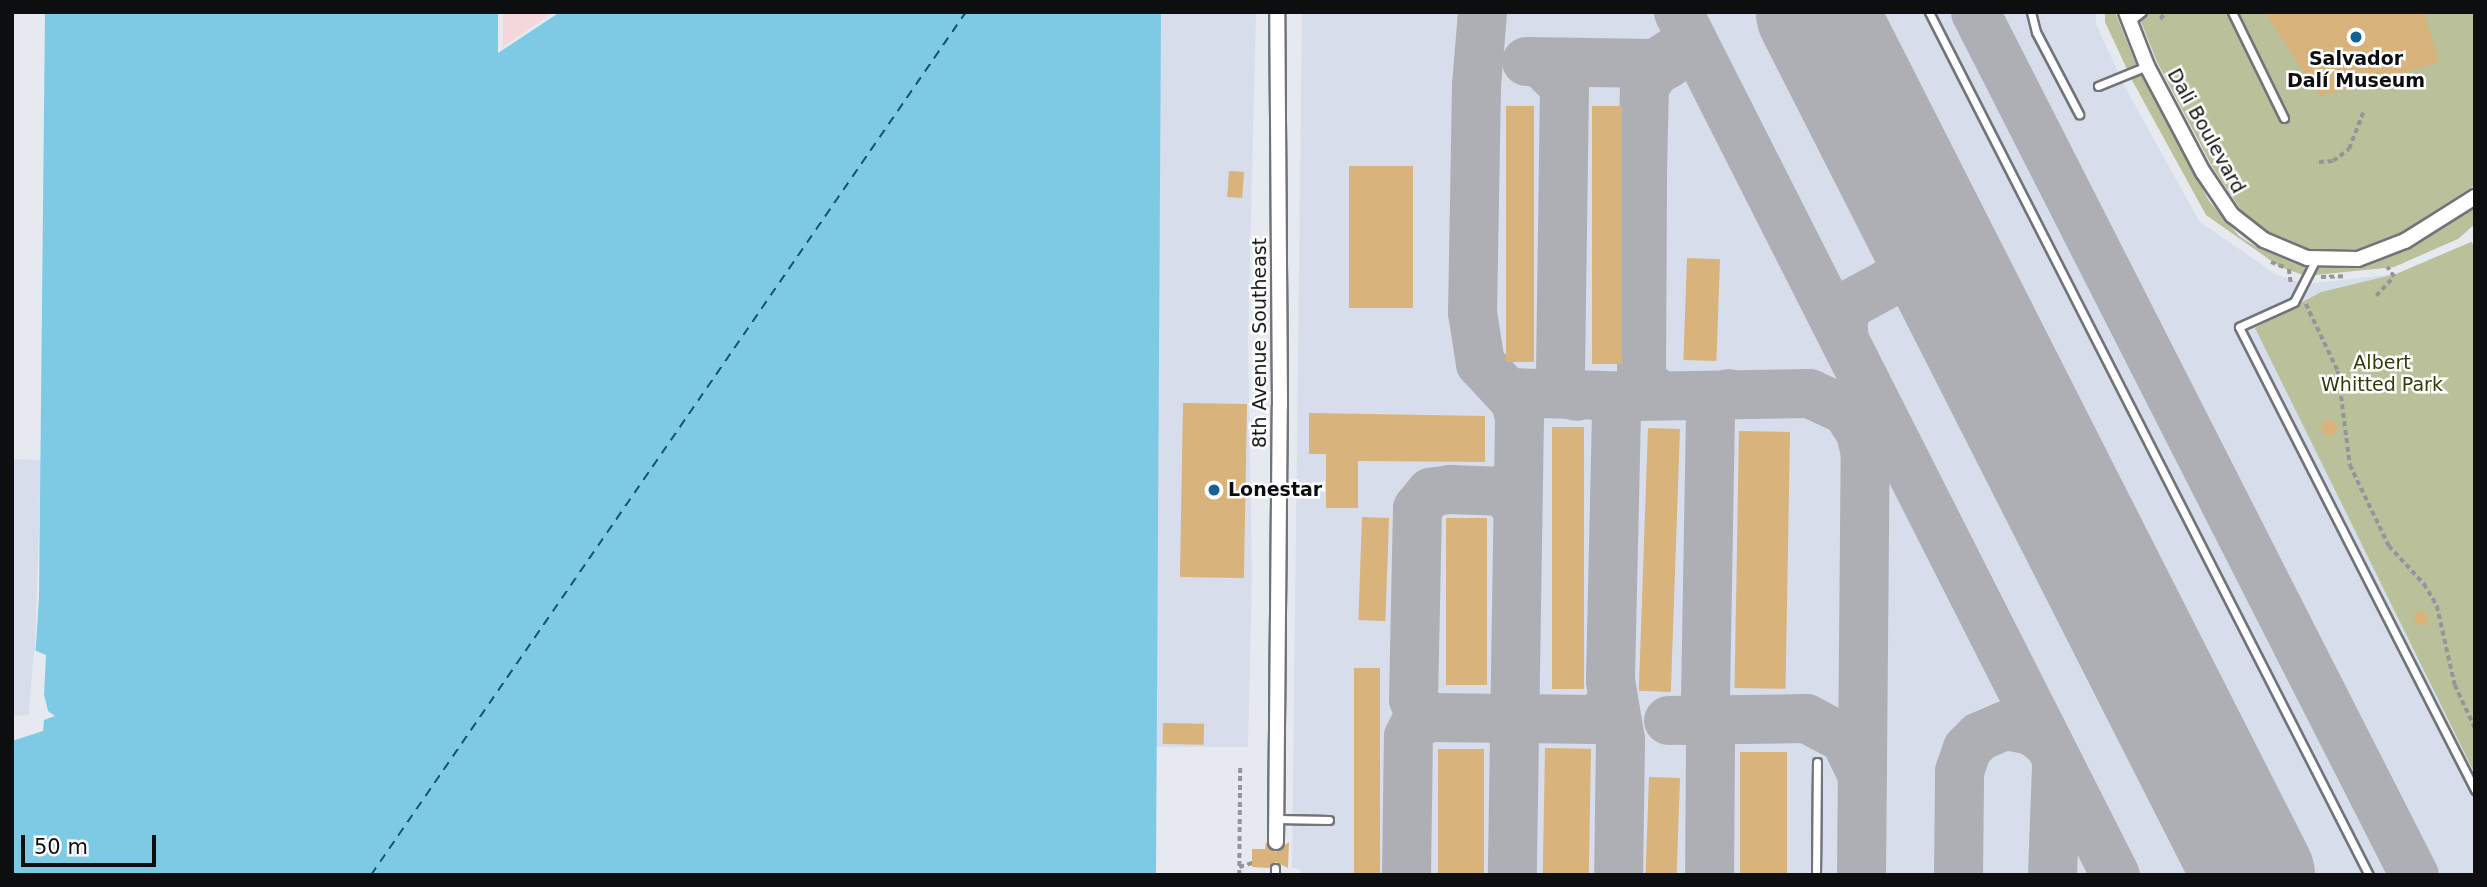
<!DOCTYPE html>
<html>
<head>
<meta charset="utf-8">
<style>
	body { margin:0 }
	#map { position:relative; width:2487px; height:887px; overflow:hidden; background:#e7e9f0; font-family:"DejaVu Sans",sans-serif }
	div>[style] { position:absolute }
	.built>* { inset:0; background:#d7ddea }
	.education>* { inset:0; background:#f3d8db }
	.green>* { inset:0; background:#bac19a }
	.water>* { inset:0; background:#7ecae5 }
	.pier>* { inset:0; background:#e7e9f0 }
	.ferry>* { height:2px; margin-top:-1px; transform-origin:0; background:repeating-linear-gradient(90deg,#155467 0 9px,transparent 0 16px) }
	.taxiway>* { height:49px; margin:-24.5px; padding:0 24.5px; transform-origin:24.5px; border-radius:24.5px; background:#aeafb5 }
	.runway>* { height:121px; margin:-60.5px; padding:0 60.5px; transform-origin:60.5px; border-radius:60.5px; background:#aeafb5 }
	.building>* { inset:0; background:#d8b37b; transform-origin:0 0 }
	.round { border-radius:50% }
	.path>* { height:3.5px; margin-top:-1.75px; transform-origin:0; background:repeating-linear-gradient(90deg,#94959a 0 5px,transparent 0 8.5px) }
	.roads { filter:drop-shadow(2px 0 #717479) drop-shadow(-2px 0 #717479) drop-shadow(0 2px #717479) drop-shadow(0 -2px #717479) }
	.service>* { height:7px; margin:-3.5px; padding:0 3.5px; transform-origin:3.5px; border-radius:3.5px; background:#fff }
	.minor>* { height:14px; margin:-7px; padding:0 7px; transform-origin:7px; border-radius:7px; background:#fff }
	.dots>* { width:19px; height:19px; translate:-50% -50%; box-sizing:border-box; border:4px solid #fff; border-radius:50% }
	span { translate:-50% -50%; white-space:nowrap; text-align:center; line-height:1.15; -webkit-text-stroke:5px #fff; paint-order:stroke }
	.poi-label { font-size:19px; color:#0d0e10; font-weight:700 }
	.left { translate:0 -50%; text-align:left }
	.street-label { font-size:19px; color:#0d0e10 }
	.park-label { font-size:19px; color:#353a09 }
	.frame { position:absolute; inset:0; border:14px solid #0d0e10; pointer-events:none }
	.scale { position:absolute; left:21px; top:835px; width:135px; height:32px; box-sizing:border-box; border:4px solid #0d0e10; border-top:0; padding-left:9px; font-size:21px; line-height:24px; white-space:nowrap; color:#0d0e10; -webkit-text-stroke:5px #fff; paint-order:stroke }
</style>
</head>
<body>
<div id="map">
	<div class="built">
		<i style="clip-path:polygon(1148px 12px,1256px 12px,1248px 342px,1252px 577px,1248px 747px,1140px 747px)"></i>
		<i style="clip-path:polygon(1302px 12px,2096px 12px,2096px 24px,2124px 85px,2199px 221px,2275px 274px,2305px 284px,2396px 274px,2471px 242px,2475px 246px,2475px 875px,1301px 875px,1300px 869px,1292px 868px)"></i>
		<i style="clip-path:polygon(12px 459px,41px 460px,33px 715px,12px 716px)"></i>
	</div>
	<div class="education">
		<i style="clip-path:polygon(503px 12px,554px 12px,503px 47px)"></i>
	</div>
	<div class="green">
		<i style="clip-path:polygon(2105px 12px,2115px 12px,2138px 69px,2209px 201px,2239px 236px,2258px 248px,2305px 267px,2359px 268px,2411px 248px,2475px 208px,2475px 224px,2458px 239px,2394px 267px,2306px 276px,2280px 267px,2206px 215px,2133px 82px,2105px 22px)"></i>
		<i style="clip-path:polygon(2137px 12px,2475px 12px,2475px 185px,2400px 233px,2356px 250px,2309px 249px,2269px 232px,2241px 210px,2213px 168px,2157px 62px)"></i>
		<i style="clip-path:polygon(2471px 242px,2475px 246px,2475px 774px,2255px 328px,2321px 292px,2396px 274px)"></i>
	</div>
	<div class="water">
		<i style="clip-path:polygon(45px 12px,498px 12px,498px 53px,560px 12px,1161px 12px,1156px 875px,12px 875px,12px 734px,31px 725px,39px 597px)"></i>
	</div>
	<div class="pier">
		<i style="clip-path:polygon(34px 650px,46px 655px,44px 695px,48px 711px,55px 716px,44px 720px,43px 731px,12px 741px,12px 730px,28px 723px)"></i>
	</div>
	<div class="ferry">
		<i style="left:371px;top:875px;width:1048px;rotate:-55.42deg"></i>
	</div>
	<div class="taxiway">
		<i style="left:1482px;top:12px;width:73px;rotate:94.7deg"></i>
		<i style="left:1476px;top:85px;width:227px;rotate:91deg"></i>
		<i style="left:1472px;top:312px;width:52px;rotate:81.1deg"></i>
		<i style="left:1480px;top:363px;width:52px;rotate:47.4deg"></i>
		<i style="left:1515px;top:401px;width:16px;rotate:76deg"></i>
		<i style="left:1519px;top:417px;width:458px;rotate:90.9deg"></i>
		<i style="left:1678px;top:12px;width:967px;rotate:63.14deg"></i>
		<i style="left:1975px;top:12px;width:968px;rotate:63.04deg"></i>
		<i style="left:1526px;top:61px;width:129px;rotate:0.9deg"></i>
		<i style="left:1655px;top:63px;width:27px;rotate:-33deg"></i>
		<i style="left:1540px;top:62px;width:34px;rotate:45deg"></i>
		<i style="left:1564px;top:86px;width:293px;rotate:90.8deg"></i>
		<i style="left:1560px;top:379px;width:10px;rotate:66deg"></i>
		<i style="left:1564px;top:388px;width:14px;rotate:34deg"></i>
		<i style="left:1924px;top:226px;width:26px;rotate:86deg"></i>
		<i style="left:1926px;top:252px;width:19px;rotate:125deg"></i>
		<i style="left:1915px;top:268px;width:15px;rotate:-4deg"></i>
		<i style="left:1930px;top:267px;width:14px;rotate:34deg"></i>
		<i style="left:1942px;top:275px;width:36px;rotate:53deg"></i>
		<i style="left:1844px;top:339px;width:19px;rotate:-96deg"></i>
		<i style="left:1842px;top:320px;width:17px;rotate:-66deg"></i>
		<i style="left:1849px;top:304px;width:75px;rotate:-28.6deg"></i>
		<i style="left:1508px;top:392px;width:128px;rotate:1.8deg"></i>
		<i style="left:1636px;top:396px;width:173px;rotate:-1deg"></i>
		<i style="left:1809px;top:393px;width:41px;rotate:24.7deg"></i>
		<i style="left:1846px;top:410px;width:26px;rotate:58deg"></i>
		<i style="left:1860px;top:432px;width:22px;rotate:77deg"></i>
		<i style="left:1658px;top:393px;width:14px;rotate:-146deg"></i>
		<i style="left:1646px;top:385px;width:11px;rotate:-117deg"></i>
		<i style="left:1641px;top:375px;width:203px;rotate:-89.7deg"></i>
		<i style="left:1642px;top:172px;width:86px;rotate:-88.7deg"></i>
		<i style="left:1644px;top:86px;width:19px;rotate:-55deg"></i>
		<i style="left:1655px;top:70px;width:15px;rotate:-28deg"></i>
		<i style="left:1599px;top:396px;width:11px;rotate:27deg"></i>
		<i style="left:1609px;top:401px;width:14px;rotate:60deg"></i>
		<i style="left:1616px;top:413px;width:267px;rotate:91.3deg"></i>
		<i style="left:1610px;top:680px;width:60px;rotate:80.4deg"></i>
		<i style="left:1620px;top:739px;width:136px;rotate:90.8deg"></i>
		<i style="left:1705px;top:699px;width:43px;rotate:83.4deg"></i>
		<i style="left:1710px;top:742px;width:133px;rotate:90.4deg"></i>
		<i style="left:1433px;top:717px;width:13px;rotate:-162deg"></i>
		<i style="left:1421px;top:713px;width:16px;rotate:-120deg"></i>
		<i style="left:1413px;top:699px;width:191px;rotate:-88.8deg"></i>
		<i style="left:1417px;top:508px;width:21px;rotate:-51deg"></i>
		<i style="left:1430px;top:492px;width:20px;rotate:-9deg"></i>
		<i style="left:1450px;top:489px;width:53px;rotate:2.2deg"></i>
		<i style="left:1503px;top:491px;width:22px;rotate:51deg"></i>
		<i style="left:1668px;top:720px;width:138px;rotate:-0.8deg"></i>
		<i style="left:1806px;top:718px;width:43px;rotate:27.8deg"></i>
		<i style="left:1844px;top:738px;width:41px;rotate:64.1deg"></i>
		<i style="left:1687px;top:720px;width:17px;rotate:-33deg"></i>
		<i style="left:1701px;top:711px;width:13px;rotate:-72deg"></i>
		<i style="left:1705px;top:699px;width:287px;rotate:-89deg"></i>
		<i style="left:1710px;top:412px;width:16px;rotate:-63deg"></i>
		<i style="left:1717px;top:398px;width:12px;rotate:-24deg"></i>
		<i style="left:1406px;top:875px;width:139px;rotate:-89.2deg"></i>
		<i style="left:1408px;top:736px;width:16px;rotate:-63deg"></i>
		<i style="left:1415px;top:722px;width:19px;rotate:-16deg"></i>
		<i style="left:1433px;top:717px;width:158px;rotate:0.7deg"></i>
		<i style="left:1591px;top:719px;width:13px;rotate:-18deg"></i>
		<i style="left:1603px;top:715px;width:17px;rotate:-65deg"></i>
		<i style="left:1861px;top:875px;width:485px;rotate:-89.5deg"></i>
		<i style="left:1958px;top:875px;width:104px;rotate:-89.4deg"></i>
		<i style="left:1959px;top:771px;width:24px;rotate:-71deg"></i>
		<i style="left:1967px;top:748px;width:17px;rotate:-45deg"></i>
		<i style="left:1979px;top:736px;width:28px;rotate:-23deg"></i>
		<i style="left:2005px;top:725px;width:26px;rotate:11deg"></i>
		<i style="left:2031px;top:730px;width:21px;rotate:37deg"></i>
		<i style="left:2052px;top:875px;width:111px;rotate:-87.9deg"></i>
	</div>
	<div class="runway">
		<i style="left:1816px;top:12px;width:968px;rotate:63.09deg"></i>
	</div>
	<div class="building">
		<i style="clip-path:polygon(2264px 12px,2424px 12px,2439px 62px,2320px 96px)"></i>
		<i style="left:1506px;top:106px;width:28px;height:256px"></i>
		<i style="left:1592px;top:106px;width:30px;height:258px"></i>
		<i style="left:1349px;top:166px;width:64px;height:142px"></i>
		<i style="left:1229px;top:171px;width:15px;height:26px;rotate:4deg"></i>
		<i style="left:1687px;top:258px;width:33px;height:102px;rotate:2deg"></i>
		<i style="left:1183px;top:403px;width:64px;height:174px;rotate:1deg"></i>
		<i style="clip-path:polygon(1309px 413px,1485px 416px,1485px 462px,1358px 461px,1358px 508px,1326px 508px,1326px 454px,1309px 454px)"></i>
		<i class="round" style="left:2321px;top:420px;width:16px;height:16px"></i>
		<i style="left:1552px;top:427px;width:32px;height:262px"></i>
		<i style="left:1648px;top:428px;width:32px;height:263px;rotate:2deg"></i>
		<i style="left:1739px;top:431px;width:51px;height:257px;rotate:1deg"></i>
		<i style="left:1362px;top:517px;width:27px;height:103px;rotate:2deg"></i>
		<i style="left:1446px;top:518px;width:41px;height:167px"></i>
		<i class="round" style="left:2414px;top:611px;width:14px;height:14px"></i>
		<i style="left:1354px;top:668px;width:26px;height:207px"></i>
		<i style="left:1163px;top:723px;width:41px;height:21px;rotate:1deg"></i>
		<i style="left:1545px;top:748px;width:46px;height:127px;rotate:1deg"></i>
		<i style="left:1438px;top:749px;width:46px;height:126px"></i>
		<i style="left:1740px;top:752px;width:47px;height:123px"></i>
		<i style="left:1649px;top:777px;width:31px;height:98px;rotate:2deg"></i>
		<i style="clip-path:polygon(1266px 842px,1275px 852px,1289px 842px,1288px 868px,1276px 862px,1269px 868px,1252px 867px,1252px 849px,1265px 849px)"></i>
	</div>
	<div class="path">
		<i style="left:2160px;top:19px;width:9px;rotate:-49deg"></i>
		<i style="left:2319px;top:162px;width:14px;rotate:-4deg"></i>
		<i style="left:2333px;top:161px;width:20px;rotate:-37deg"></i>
		<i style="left:2349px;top:149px;width:40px;rotate:-69deg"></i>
		<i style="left:2271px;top:262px;width:16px;rotate:22deg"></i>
		<i style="left:2289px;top:269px;width:14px;rotate:82deg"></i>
		<i style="left:2321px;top:277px;width:23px;rotate:-2deg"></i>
		<i style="left:2376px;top:296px;width:26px;rotate:-47deg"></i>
		<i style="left:2394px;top:277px;width:12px;rotate:-125deg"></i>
		<i style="left:2306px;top:304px;width:74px;rotate:64.5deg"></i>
		<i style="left:2338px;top:371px;width:95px;rotate:82.7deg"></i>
		<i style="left:2350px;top:465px;width:90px;rotate:64.3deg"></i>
		<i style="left:2389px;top:546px;width:52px;rotate:47.4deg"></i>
		<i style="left:2424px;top:584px;width:26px;rotate:59deg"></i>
		<i style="left:2437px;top:606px;width:81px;rotate:77.2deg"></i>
		<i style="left:2455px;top:685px;width:47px;rotate:65.1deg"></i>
		<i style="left:1239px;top:867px;width:14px;rotate:-17deg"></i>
		<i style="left:1239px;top:875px;width:110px;rotate:-89.5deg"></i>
	</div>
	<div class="roads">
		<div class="service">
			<i style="left:1929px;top:12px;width:969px;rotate:62.99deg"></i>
			<i style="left:2031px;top:12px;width:21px;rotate:76deg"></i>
			<i style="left:2036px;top:32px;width:93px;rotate:62.3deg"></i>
			<i style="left:2232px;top:12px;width:118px;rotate:63.9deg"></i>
			<i style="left:2129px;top:22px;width:16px;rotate:-38deg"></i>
			<i style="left:2098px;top:86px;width:53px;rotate:-22.2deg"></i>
			<i style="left:2316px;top:259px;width:48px;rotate:117.1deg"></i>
			<i style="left:2294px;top:302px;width:60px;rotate:155.6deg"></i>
			<i style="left:2239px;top:327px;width:520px;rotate:62.99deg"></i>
			<i style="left:1277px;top:819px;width:52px;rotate:1.1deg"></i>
			<i style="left:1275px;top:875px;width:7px;rotate:-90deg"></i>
			<i style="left:1816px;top:875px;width:113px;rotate:-89.5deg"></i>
		</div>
		<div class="minor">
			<i style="left:2126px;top:12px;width:58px;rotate:68.7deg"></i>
			<i style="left:2147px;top:66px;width:120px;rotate:62.2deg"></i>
			<i style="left:2203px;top:172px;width:52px;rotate:56deg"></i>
			<i style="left:2232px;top:215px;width:41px;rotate:38deg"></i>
			<i style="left:2264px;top:240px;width:47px;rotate:22.7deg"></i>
			<i style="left:2307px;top:258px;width:51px;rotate:1.1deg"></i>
			<i style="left:2358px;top:259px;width:50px;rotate:-21deg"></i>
			<i style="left:2405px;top:241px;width:83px;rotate:-32.2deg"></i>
			<i style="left:1276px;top:842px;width:436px;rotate:-89.5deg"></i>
			<i style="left:1280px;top:406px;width:394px;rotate:-90.4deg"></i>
		</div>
	</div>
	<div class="dots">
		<i style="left:2356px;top:37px;background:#146193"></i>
		<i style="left:1214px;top:490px;background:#146193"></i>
	</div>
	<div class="poi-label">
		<span style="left:2356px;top:70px">Salvador<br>Dalí Museum</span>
		<span class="left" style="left:1228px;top:490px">Lonestar</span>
	</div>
	<div class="street-label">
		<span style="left:2206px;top:131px;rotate:61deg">Dali Boulevard</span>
		<span style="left:1260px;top:343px;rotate:-90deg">8th Avenue Southeast</span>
	</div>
	<div class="park-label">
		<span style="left:2382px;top:374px">Albert<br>Whitted Park</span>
	</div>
	<div class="frame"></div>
	<div class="scale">50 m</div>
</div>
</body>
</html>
